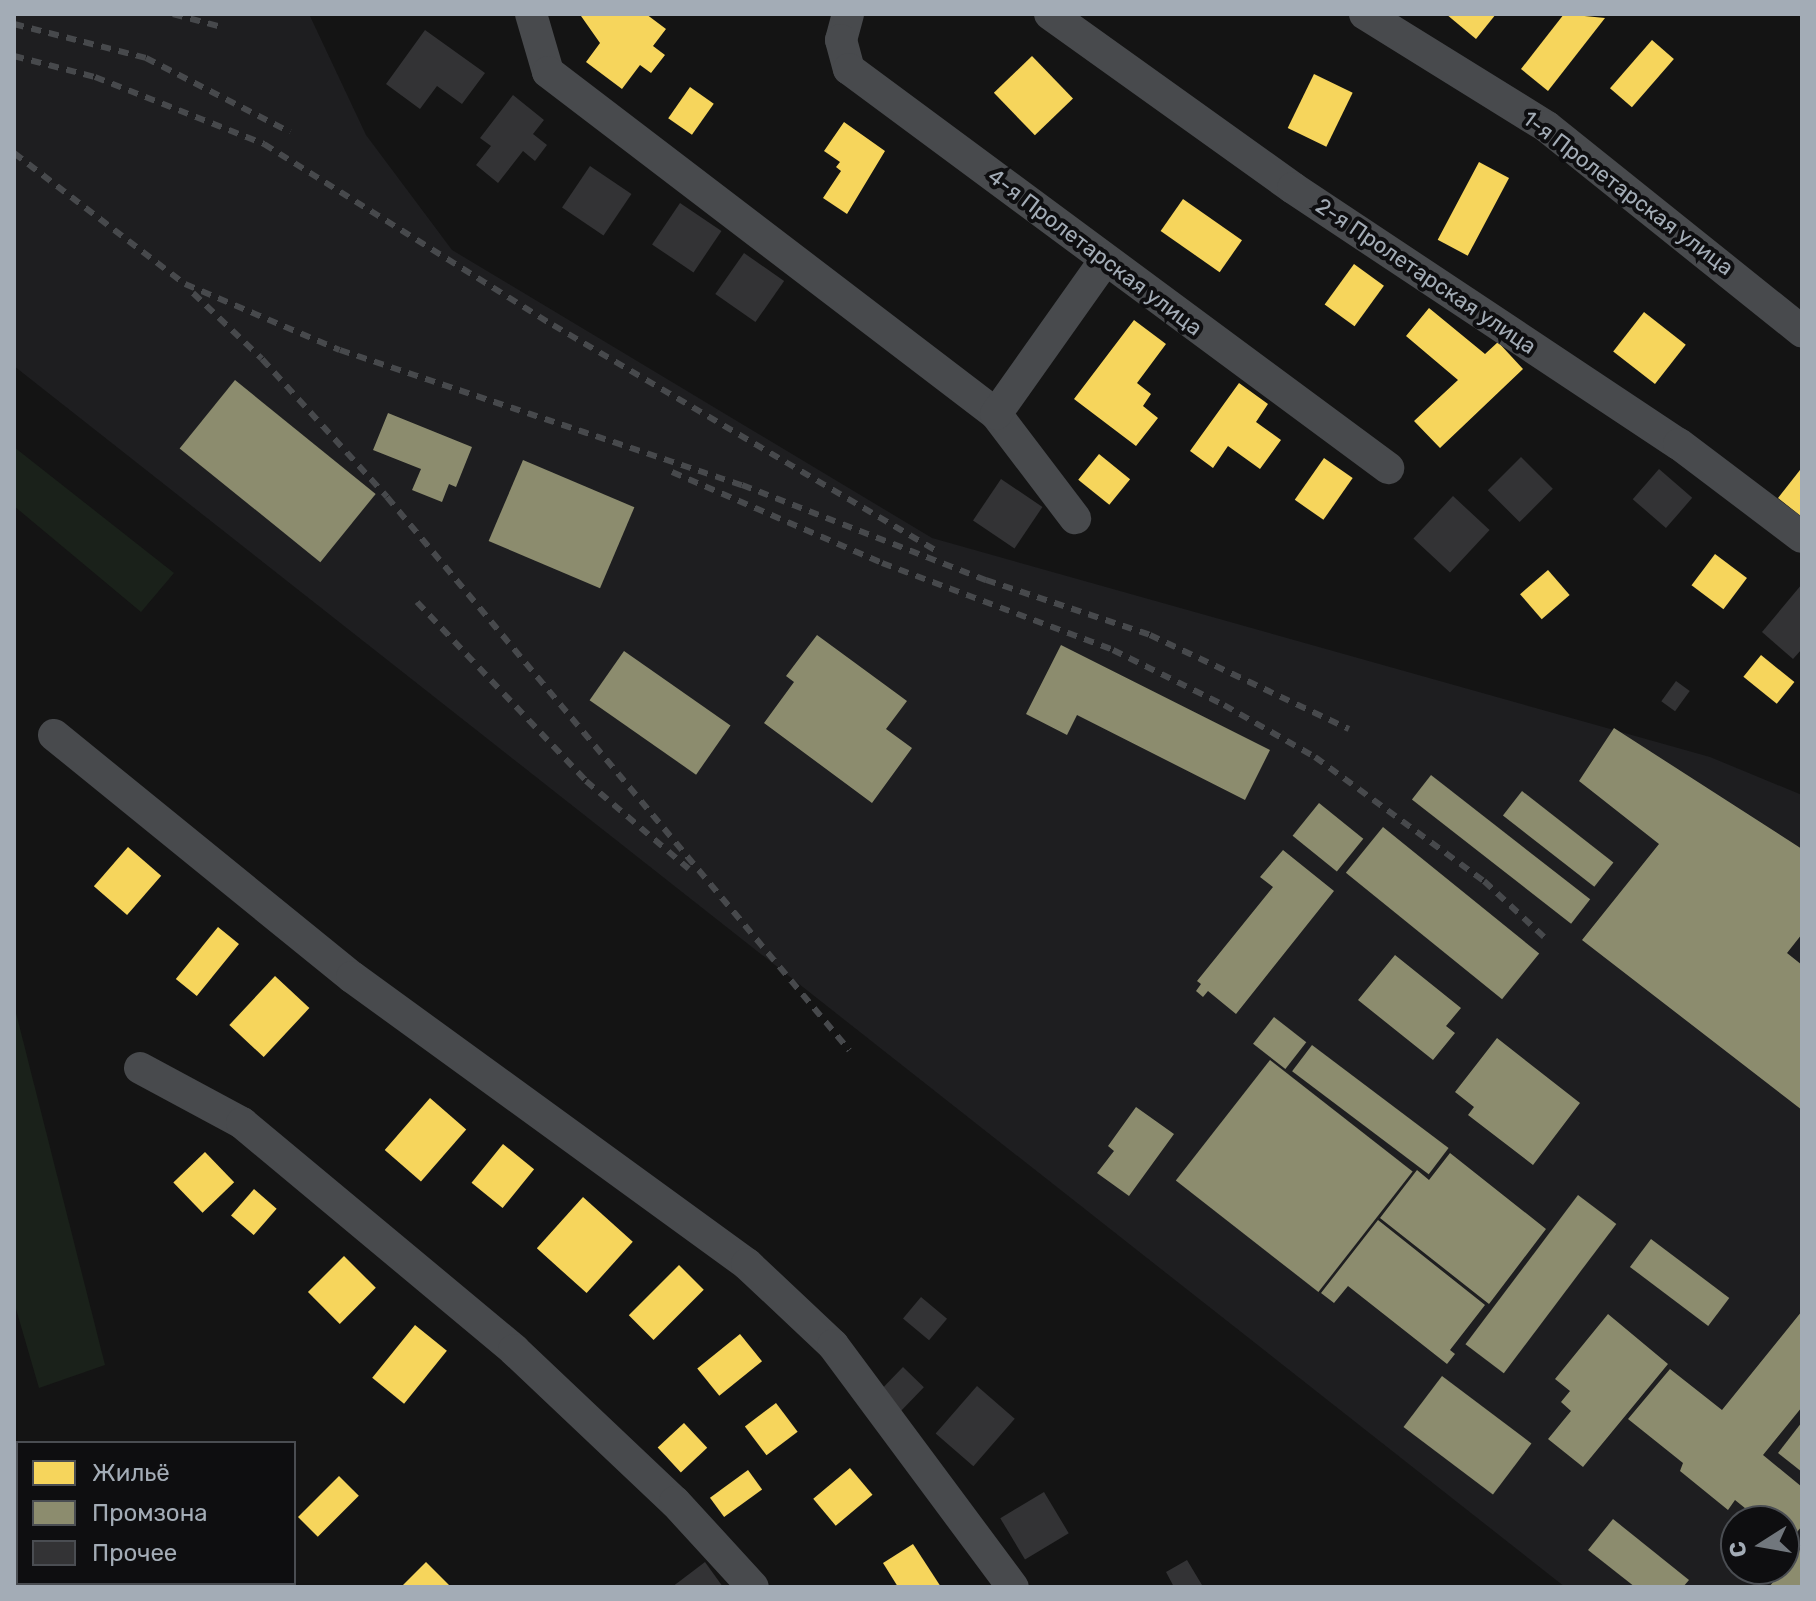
<!DOCTYPE html>
<html>
<head>
<meta charset="utf-8">
<style>
	body { margin:0 }
	#map { position:relative; width:1816px; height:1601px; overflow:hidden; background:#141414; font-family:Rubik,sans-serif }
	div>[style] { position:absolute }
	.built>* { inset:0; background:#1e1e20; transform-origin:0 0 }
	.green>* { inset:0; background:#1a211a }
	.homes>* { inset:0; background:#f6d55c; transform-origin:0 0 }
	.industry>* { inset:0; background:#8c8c6e; transform-origin:0 0 }
	.building>* { inset:0; background:#333335; transform-origin:0 0 }
	.minor>* { height:32px; margin:-16px; padding:0 16px; transform-origin:16px; border-radius:16px; background:#484a4d }
	.rail>* { height:6px; margin-top:-3px; transform-origin:0; background:repeating-linear-gradient(90deg,#47494c 0 10px,transparent 0 18px) }
	span { translate:-50% -50%; white-space:nowrap; text-align:center; line-height:1.15; -webkit-text-stroke:8px #0e0e10; paint-order:stroke }
	.street-label { font-size:22px; color:#a3acb6 }
	.frame { position:absolute; inset:0; border:16px solid #a3acb6; pointer-events:none }
	.legend { position:absolute; left:16px; top:1441px; width:280px; height:144px; box-sizing:border-box; background:#0e0e10; border:2px solid #4a4d52; margin:0; padding:10px 14px; list-style:none; font-size:24px; color:#a3acb6 }
	.legend li { display:flex; align-items:center; gap:16px; height:40px }
	.legend b { width:40px; border:2px solid #4a4d52 }
	.north { position:absolute; left:1720px; top:1505px; width:80px; height:80px; box-sizing:border-box; background:#0e0e10; border:2px solid #4a4d52; border-radius:50%; rotate:259deg; font-size:22px; font-weight:700; line-height:32px; text-align:center; color:#a3acb6 }
	.north::after { content:''; display:block; margin:auto; width:28px; height:36px; background:#71777d; clip-path:polygon(50% 0,100% 100%,50% 72%,0 100%) }
</style>
</head>
<body>
<div id="map">
	<div class="built">
		<i style="clip-path:polygon(evenodd,14px 14px,309px 14px,366px 135px,452px 250px,932px 538px,1710px 757px,1802px 795px,1802px 1587px,1565px 1587px,14px 366px,14px 14px,1736px 1521px,1784px 1521px,1784px 1569px,1736px 1569px,1736px 1521px)"></i>
		<i style="left:52px;top:1583px;width:223px;height:4px"></i>
	</div>
	<div class="green">
		<i style="clip-path:polygon(14px 447px,174px 573px,141px 612px,14px 506px)"></i>
		<i style="clip-path:polygon(14px 1005px,105px 1365px,39px 1388px,14px 1302px)"></i>
	</div>
	<div class="homes">
		<i style="clip-path:polygon(646px 14px,666px 29px,653px 46px,665px 55px,651px 73px,640px 65px,622px 89px,586px 62px,600px 43px,581px 16px)"></i>
		<i style="clip-path:polygon(1446px 14px,1496px 14px,1476px 39px)"></i>
		<i style="clip-path:polygon(1564px 14px,1605px 18px,1548px 91px,1521px 69px)"></i>
		<i style="left:1652px;top:40px;width:29px;height:64px;rotate:41deg"></i>
		<i style="left:1032px;top:56px;width:59px;height:53px;rotate:46deg"></i>
		<i style="left:1314px;top:74px;width:43px;height:60px;rotate:26deg"></i>
		<i style="left:690px;top:87px;width:29px;height:38px;rotate:35deg"></i>
		<i style="clip-path:polygon(844px 122px,885px 151px,847px 214px,823px 198px,841px 171px,836px 167px,840px 162px,824px 151px)"></i>
		<i style="left:1479px;top:162px;width:34px;height:88px;rotate:28deg"></i>
		<i style="left:1183px;top:199px;width:72px;height:39px;rotate:35deg"></i>
		<i style="left:1354px;top:264px;width:37px;height:50px;rotate:36deg"></i>
		<i style="clip-path:polygon(1429px 308px,1485px 354px,1498px 342px,1523px 369px,1440px 448px,1414px 421px,1458px 380px,1406px 336px)"></i>
		<i style="left:1644px;top:312px;width:53px;height:50px;rotate:38deg"></i>
		<i style="clip-path:polygon(1134px 320px,1166px 344px,1137px 383px,1151px 394px,1143px 406px,1158px 418px,1136px 446px,1074px 399px)"></i>
		<i style="clip-path:polygon(1239px 383px,1268px 404px,1256px 422px,1281px 440px,1260px 469px,1228px 446px,1213px 468px,1190px 451px)"></i>
		<i style="left:1099px;top:454px;width:40px;height:33px;rotate:39deg"></i>
		<i style="left:1324px;top:458px;width:35px;height:51px;rotate:35deg"></i>
		<i style="clip-path:polygon(1800px 470px,1802px 472px,1802px 517px,1778px 498px)"></i>
		<i style="left:1715px;top:554px;width:40px;height:39px;rotate:37deg"></i>
		<i style="left:1548px;top:570px;width:33px;height:37px;rotate:49deg"></i>
		<i style="left:1761px;top:655px;width:43px;height:28px;rotate:39deg"></i>
		<i style="left:128px;top:847px;width:44px;height:52px;rotate:41deg"></i>
		<i style="left:218px;top:927px;width:27px;height:67px;rotate:39deg"></i>
		<i style="left:275px;top:976px;width:47px;height:67px;rotate:43deg"></i>
		<i style="left:430px;top:1098px;width:48px;height:69px;rotate:41deg"></i>
		<i style="left:503px;top:1144px;width:40px;height:50px;rotate:39deg"></i>
		<i style="left:205px;top:1152px;width:42px;height:44px;rotate:46deg"></i>
		<i style="left:254px;top:1189px;width:30px;height:35px;rotate:41deg"></i>
		<i style="left:583px;top:1197px;width:67px;height:69px;rotate:42deg"></i>
		<i style="left:344px;top:1256px;width:45px;height:51px;rotate:45deg"></i>
		<i style="left:679px;top:1265px;width:35px;height:71px;rotate:45deg"></i>
		<i style="left:415px;top:1325px;width:41px;height:68px;rotate:39deg"></i>
		<i style="left:740px;top:1334px;width:35px;height:55px;rotate:51deg"></i>
		<i style="left:776px;top:1403px;width:36px;height:39px;rotate:53deg"></i>
		<i style="left:684px;top:1423px;width:34px;height:36px;rotate:47deg"></i>
		<i style="left:850px;top:1468px;width:35px;height:48px;rotate:50deg"></i>
		<i style="left:748px;top:1470px;width:24px;height:47px;rotate:54deg"></i>
		<i style="left:339px;top:1476px;width:28px;height:58px;rotate:45deg"></i>
		<i style="clip-path:polygon(913px 1544px,941px 1587px,898px 1587px,883px 1563px)"></i>
		<i style="clip-path:polygon(426px 1562px,451px 1587px,401px 1587px)"></i>
	</div>
	<div class="industry">
		<i style="left:235px;top:380px;width:181px;height:88px;rotate:39deg"></i>
		<i style="clip-path:polygon(388px 413px,472px 447px,456px 487px,449px 484px,442px 502px,412px 490px,421px 469px,373px 450px)"></i>
		<i style="left:523px;top:460px;width:121px;height:88px;rotate:23deg"></i>
		<i style="clip-path:polygon(817px 635px,907px 701px,886px 729px,912px 748px,872px 803px,764px 723px,794px 682px,786px 676px)"></i>
		<i style="clip-path:polygon(1061px 645px,1270px 750px,1245px 800px,1077px 715px,1067px 735px,1026px 714px)"></i>
		<i style="left:624px;top:651px;width:130px;height:60px;rotate:35deg"></i>
		<i style="clip-path:polygon(1614px 728px,1802px 849px,1802px 934px,1787px 953px,1802px 965px,1802px 1110px,1582px 940px,1659px 844px,1579px 781px)"></i>
		<i style="left:1431px;top:775px;width:202px;height:31px;rotate:38deg"></i>
		<i style="left:1522px;top:791px;width:116px;height:31px;rotate:38deg"></i>
		<i style="left:1319px;top:803px;width:57px;height:42px;rotate:39deg"></i>
		<i style="left:1383px;top:827px;width:201px;height:59px;rotate:39deg"></i>
		<i style="clip-path:polygon(1283px 850px,1334px 891px,1236px 1014px,1208px 991px,1203px 997px,1196px 991px,1201px 984px,1197px 981px,1273px 887px,1260px 877px)"></i>
		<i style="clip-path:polygon(1395px 955px,1461px 1008px,1446px 1026px,1455px 1033px,1433px 1060px,1358px 1000px)"></i>
		<i style="left:1274px;top:1017px;width:41px;height:34px;rotate:38deg"></i>
		<i style="clip-path:polygon(1497px 1038px,1580px 1103px,1533px 1165px,1468px 1115px,1474px 1107px,1455px 1092px)"></i>
		<i style="left:1312px;top:1045px;width:171px;height:33px;rotate:37deg"></i>
		<i style="left:1270px;top:1060px;width:181px;height:153px;rotate:38deg"></i>
		<i style="clip-path:polygon(1136px 1107px,1174px 1134px,1129px 1196px,1097px 1173px,1114px 1151px,1108px 1146px)"></i>
		<i style="clip-path:polygon(1450px 1153px,1546px 1229px,1489px 1304px,1380px 1218px,1417px 1170px,1429px 1180px)"></i>
		<i style="left:1578px;top:1195px;width:48px;height:187px;rotate:37deg"></i>
		<i style="clip-path:polygon(1378px 1220px,1485px 1305px,1450px 1350px,1455px 1354px,1447px 1364px,1348px 1286px,1334px 1303px,1321px 1293px)"></i>
		<i style="left:1651px;top:1239px;width:98px;height:35px;rotate:37deg"></i>
		<i style="clip-path:polygon(1802px 1311px,1802px 1407px,1763px 1455px,1802px 1487px,1802px 1526px,1788px 1543px,1784px 1521px,1761px 1521px,1735px 1500px,1728px 1510px,1680px 1471px,1683px 1463px,1628px 1419px,1670px 1369px,1722px 1410px)"></i>
		<i style="clip-path:polygon(1608px 1314px,1668px 1364px,1583px 1467px,1548px 1439px,1571px 1411px,1561px 1402px,1570px 1391px,1555px 1379px)"></i>
		<i style="left:1442px;top:1376px;width:112px;height:64px;rotate:37deg"></i>
		<i style="clip-path:polygon(1802px 1422px,1802px 1472px,1778px 1453px)"></i>
		<i style="clip-path:polygon(14px 1476px,18px 1476px,16px 1557px,14px 1544px)"></i>
		<i style="clip-path:polygon(1613px 1519px,1689px 1580px,1683px 1587px,1635px 1587px,1588px 1550px)"></i>
		<i style="clip-path:polygon(1802px 1547px,1802px 1587px,1769px 1587px,1784px 1569px)"></i>
	</div>
	<div class="building">
		<i style="clip-path:polygon(425px 30px,485px 73px,462px 104px,437px 86px,420px 109px,386px 84px)"></i>
		<i style="clip-path:polygon(513px 95px,544px 120px,533px 134px,547px 145px,535px 161px,523px 151px,498px 183px,476px 165px,491px 146px,480px 138px)"></i>
		<i style="left:590px;top:166px;width:50px;height:50px;rotate:34deg"></i>
		<i style="left:680px;top:203px;width:50px;height:50px;rotate:34deg"></i>
		<i style="left:744px;top:253px;width:49px;height:50px;rotate:35deg"></i>
		<i style="left:1521px;top:457px;width:45px;height:47px;rotate:45deg"></i>
		<i style="left:1659px;top:469px;width:44px;height:40px;rotate:41deg"></i>
		<i style="left:1001px;top:479px;width:50px;height:50px;rotate:34deg"></i>
		<i style="left:1453px;top:496px;width:50px;height:58px;rotate:43deg"></i>
		<i style="clip-path:polygon(1802px 584px,1802px 649px,1793px 659px,1762px 632px)"></i>
		<i style="left:1676px;top:681px;width:17px;height:25px;rotate:36deg"></i>
		<i style="left:921px;top:1297px;width:34px;height:28px;rotate:40deg"></i>
		<i style="left:903px;top:1367px;width:29px;height:40px;rotate:44deg"></i>
		<i style="left:977px;top:1386px;width:50px;height:63px;rotate:41deg"></i>
		<i style="left:1044px;top:1492px;width:48px;height:51px;rotate:59deg"></i>
		<i style="clip-path:polygon(1187px 1560px,1202px 1585px,1174px 1587px,1166px 1572px)"></i>
		<i style="clip-path:polygon(705px 1562px,723px 1587px,672px 1587px)"></i>
	</div>
	<div class="minor">
		<i style="left:531px;top:14px;width:60px;rotate:73.7deg"></i>
		<i style="left:548px;top:72px;width:564px;rotate:37.36deg"></i>
		<i style="left:996px;top:414px;width:131px;rotate:52.8deg"></i>
		<i style="left:848px;top:14px;width:27px;rotate:105deg"></i>
		<i style="left:841px;top:40px;width:30px;rotate:75deg"></i>
		<i style="left:849px;top:69px;width:671px;rotate:36.51deg"></i>
		<i style="left:1050px;top:14px;width:299px;rotate:35.6deg"></i>
		<i style="left:1293px;top:188px;width:463px;rotate:33.6deg"></i>
		<i style="left:1679px;top:444px;width:154px;rotate:37.1deg"></i>
		<i style="left:1365px;top:14px;width:214px;rotate:31.8deg"></i>
		<i style="left:1547px;top:127px;width:327px;rotate:38.7deg"></i>
		<i style="left:996px;top:414px;width:189px;rotate:-54.7deg"></i>
		<i style="left:54px;top:735px;width:384px;rotate:39.1deg"></i>
		<i style="left:352px;top:977px;width:488px;rotate:36deg"></i>
		<i style="left:747px;top:1264px;width:118px;rotate:43.3deg"></i>
		<i style="left:833px;top:1345px;width:302px;rotate:53.4deg"></i>
		<i style="left:140px;top:1068px;width:116px;rotate:28.3deg"></i>
		<i style="left:242px;top:1123px;width:354px;rotate:39.8deg"></i>
		<i style="left:514px;top:1350px;width:221px;rotate:43.4deg"></i>
		<i style="left:675px;top:1502px;width:115px;rotate:47.5deg"></i>
	</div>
	<div class="rail">
		<i style="left:173px;top:14px;width:47px;rotate:14.9deg"></i>
		<i style="left:14px;top:24px;width:136px;rotate:14.4deg"></i>
		<i style="left:146px;top:58px;width:162px;rotate:27.2deg"></i>
		<i style="left:14px;top:56px;width:84px;rotate:14.5deg"></i>
		<i style="left:95px;top:77px;width:182px;rotate:21.6deg"></i>
		<i style="left:264px;top:144px;width:341px;rotate:32.1deg"></i>
		<i style="left:553px;top:325px;width:446px;rotate:30.5deg"></i>
		<i style="left:14px;top:153px;width:215px;rotate:37.5deg"></i>
		<i style="left:185px;top:284px;width:168px;rotate:23.1deg"></i>
		<i style="left:340px;top:350px;width:424px;rotate:18.6deg"></i>
		<i style="left:742px;top:485px;width:262px;rotate:21.3deg"></i>
		<i style="left:986px;top:580px;width:173px;rotate:18.5deg"></i>
		<i style="left:1150px;top:635px;width:220px;rotate:25.3deg"></i>
		<i style="left:193px;top:293px;width:95px;rotate:43.7deg"></i>
		<i style="left:262px;top:359px;width:186px;rotate:47.8deg"></i>
		<i style="left:387px;top:497px;width:721px;rotate:50.12deg"></i>
		<i style="left:672px;top:472px;width:229px;rotate:23.4deg"></i>
		<i style="left:882px;top:563px;width:247px;rotate:20.6deg"></i>
		<i style="left:1113px;top:650px;width:124px;rotate:26.4deg"></i>
		<i style="left:1224px;top:705px;width:105px;rotate:29.7deg"></i>
		<i style="left:1315px;top:757px;width:210px;rotate:36.3deg"></i>
		<i style="left:1484px;top:881px;width:82px;rotate:43deg"></i>
		<i style="left:417px;top:602px;width:246px;rotate:46.6deg"></i>
		<i style="left:586px;top:781px;width:135px;rotate:40.5deg"></i>
	</div>
	<div class="street-label">
		<span style="left:1628px;top:193px;rotate:37deg">1-я Пролетарская улица</span>
		<span style="left:1095px;top:252px;rotate:37deg">4-я Пролетарская улица</span>
		<span style="left:1426px;top:276px;rotate:34deg">2-я Пролетарская улица</span>
	</div>
	<div class="frame"></div>
	<ul class="legend">
	<li><b style="height:22px;background:#f6d55c"></b>Жильё</li>
	<li><b style="height:22px;background:#8c8c6e"></b>Промзона</li>
	<li><b style="height:22px;background:#333335"></b>Прочее</li>
	</ul>
	<div class="north">С</div>
</div>
</body>
</html>
